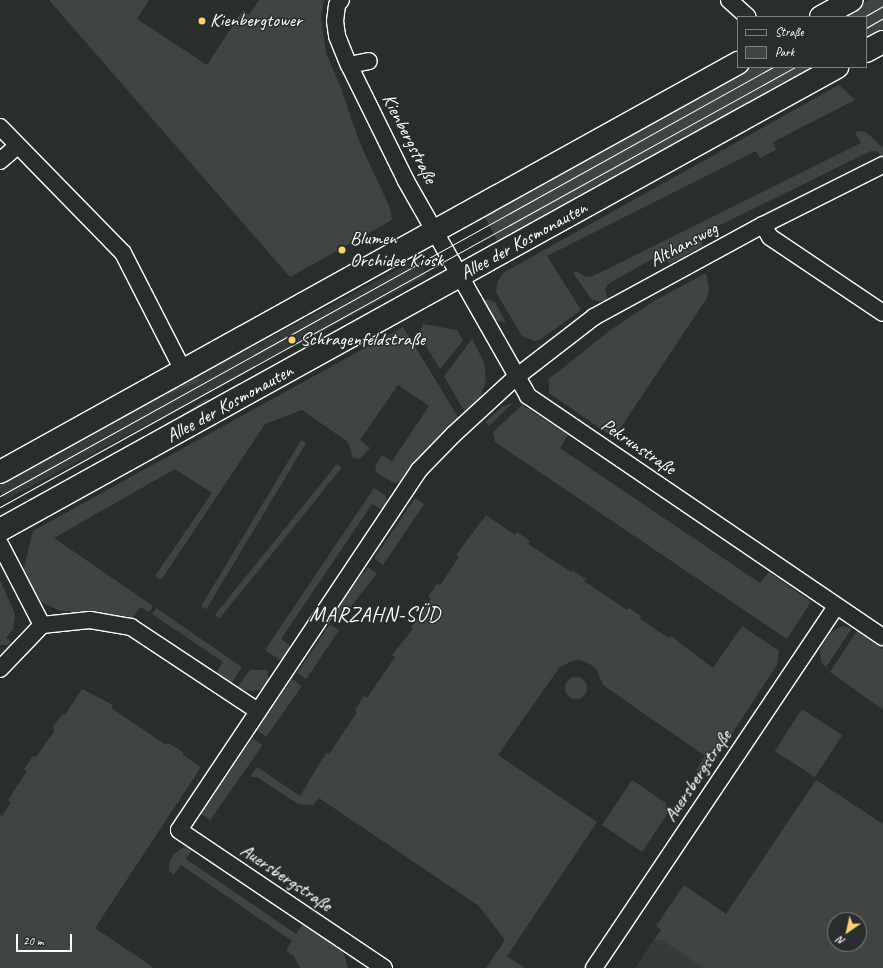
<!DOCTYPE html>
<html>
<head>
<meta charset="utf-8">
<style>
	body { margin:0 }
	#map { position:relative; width:883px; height:968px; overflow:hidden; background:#2a2d2e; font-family:Caveat,sans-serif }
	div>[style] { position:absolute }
	.built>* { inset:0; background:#373a3b; transform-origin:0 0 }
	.green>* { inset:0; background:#414445; transform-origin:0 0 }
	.round { border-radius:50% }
	.roads { filter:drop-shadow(1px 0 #fff) drop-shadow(-1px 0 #fff) drop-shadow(0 1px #fff) drop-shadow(0 -1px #fff) }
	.street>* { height:16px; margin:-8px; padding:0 8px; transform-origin:8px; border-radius:8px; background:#2a2d2e }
	.secondary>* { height:22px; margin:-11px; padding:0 11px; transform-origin:11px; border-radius:11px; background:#2a2d2e }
	.tram>* { height:1px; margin:-0.5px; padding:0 0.5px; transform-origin:0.5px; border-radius:0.5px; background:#fff }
	.dots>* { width:11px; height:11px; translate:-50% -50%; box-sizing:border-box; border:2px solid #2a2d2e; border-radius:50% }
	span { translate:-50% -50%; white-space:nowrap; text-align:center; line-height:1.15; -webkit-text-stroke:3px #2a2d2e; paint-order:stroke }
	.poi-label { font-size:19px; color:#fff }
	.left { translate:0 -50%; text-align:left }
	.street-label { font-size:19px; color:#fff }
	.quarter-label { font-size:21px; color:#fff; letter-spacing:1px }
	.legend { position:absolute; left:737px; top:16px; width:130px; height:52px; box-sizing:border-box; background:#2a2d2e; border:1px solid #7f8182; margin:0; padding:5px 7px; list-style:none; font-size:12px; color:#fff }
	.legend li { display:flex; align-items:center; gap:8px; height:20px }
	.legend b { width:20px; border:1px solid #7f8182 }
	.north { position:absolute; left:827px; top:912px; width:40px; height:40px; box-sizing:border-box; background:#2a2d2e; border:1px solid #7f8182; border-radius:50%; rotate:214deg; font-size:11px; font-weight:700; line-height:16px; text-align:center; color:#fff }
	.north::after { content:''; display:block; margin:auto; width:14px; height:18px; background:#ffd166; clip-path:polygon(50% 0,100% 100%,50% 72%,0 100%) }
	.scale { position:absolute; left:16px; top:934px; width:56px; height:18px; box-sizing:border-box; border:2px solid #fff; border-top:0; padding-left:5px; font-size:12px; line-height:14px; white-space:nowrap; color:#fff; -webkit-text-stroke:3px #2a2d2e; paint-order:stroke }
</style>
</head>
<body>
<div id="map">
	<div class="built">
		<i style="left:418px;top:259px;width:19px;height:478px;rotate:62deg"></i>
		<i style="clip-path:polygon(660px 939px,662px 940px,703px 968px,635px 968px,654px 940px)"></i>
	</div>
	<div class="green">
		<i style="clip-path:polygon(49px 0,149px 0,137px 19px,207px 65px,243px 10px,249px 15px,259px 0,324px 0,321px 17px,326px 53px,341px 88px,359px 141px,390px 208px,392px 220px,290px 277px)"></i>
		<i style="clip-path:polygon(869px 0,883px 0,883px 31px,866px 40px,866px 17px,839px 17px)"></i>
		<i style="clip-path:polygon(748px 67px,818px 67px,499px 244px,483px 214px)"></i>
		<i style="clip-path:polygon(839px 85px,855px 100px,773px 142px,776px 150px,760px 158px,756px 151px,547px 256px,581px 310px,541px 339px,535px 341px,522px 336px,496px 292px,497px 283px,503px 273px)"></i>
		<i style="clip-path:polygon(858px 131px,866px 132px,883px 148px,883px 157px,877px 151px,871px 151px,704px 233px,701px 241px,703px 246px,669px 264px,664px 256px,656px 257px,608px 284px,605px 289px,608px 299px,605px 302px,592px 300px,573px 273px,577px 271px,585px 277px,593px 276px,861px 143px,855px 133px)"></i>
		<i style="clip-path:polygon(706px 273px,709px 289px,707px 298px,614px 438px,549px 393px,549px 379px,609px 331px,654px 301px)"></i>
		<i style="clip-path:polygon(487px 299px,495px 302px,506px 323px,495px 320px,484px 301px)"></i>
		<i style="clip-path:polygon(423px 324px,457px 330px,463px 341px,440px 369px,419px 335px)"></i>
		<i style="clip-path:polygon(403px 327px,460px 420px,403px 481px,394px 483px,377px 473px,375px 466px,382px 455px,392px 461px,429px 406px,398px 385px,360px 440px,370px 448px,360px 459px,353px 458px,348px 442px,302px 410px,265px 424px,161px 580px,155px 576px,212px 493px,175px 469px,54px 538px,153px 606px,149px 612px,140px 607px,132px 619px,105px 614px,61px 611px,43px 603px,34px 593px,23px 572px,33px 531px)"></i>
		<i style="clip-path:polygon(472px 339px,484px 362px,486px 381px,478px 403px,466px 414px,444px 376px)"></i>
		<i style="left:196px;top:374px;width:8px;height:224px;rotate:67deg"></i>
		<i style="left:207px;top:398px;width:7px;height:237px;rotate:56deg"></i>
		<i style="clip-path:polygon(514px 402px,489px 426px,485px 422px,502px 407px)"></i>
		<i style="clip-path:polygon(522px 405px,568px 435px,560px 448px,760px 583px,769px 572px,811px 602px,787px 639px,495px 442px,493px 432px)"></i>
		<i style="left:301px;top:440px;width:6px;height:194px;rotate:31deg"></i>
		<i style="left:337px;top:464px;width:6px;height:194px;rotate:39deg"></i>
		<i style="clip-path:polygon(374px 488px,385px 495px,388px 505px,384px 511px,372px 504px,281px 639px,292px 647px,280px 660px,265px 650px)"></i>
		<i style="left:415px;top:498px;width:11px;height:73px;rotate:34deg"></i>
		<i style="clip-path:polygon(486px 515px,515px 535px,517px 532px,530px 541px,528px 544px,571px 572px,572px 570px,586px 579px,584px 581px,627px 610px,629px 608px,641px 616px,640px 619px,669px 638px,671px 636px,713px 668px,742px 626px,779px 651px,777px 665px,706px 773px,696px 770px,705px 756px,603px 685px,597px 670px,590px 664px,580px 660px,572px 661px,559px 668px,498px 755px,597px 822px,507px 956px,525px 968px,486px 968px,505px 940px,479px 906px,319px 798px,313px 805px,298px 804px,257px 777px,250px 777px,257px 767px,300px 796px,326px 753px,329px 754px,357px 712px,355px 710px,364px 696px,367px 698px,395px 657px,392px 655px,413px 629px,411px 628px,431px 599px,428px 597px,437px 584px,440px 585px,459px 557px,456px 555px)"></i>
		<i style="left:368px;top:567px;width:11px;height:60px;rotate:38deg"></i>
		<i style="clip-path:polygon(0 580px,15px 614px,13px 629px,6px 638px,11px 641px,9px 645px,0 645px)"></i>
		<i style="clip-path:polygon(156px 608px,242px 667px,231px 684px,216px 673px,223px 662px,152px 614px)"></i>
		<i style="left:330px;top:624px;width:11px;height:59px;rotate:34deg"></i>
		<i style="clip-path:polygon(842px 626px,852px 628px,826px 667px,821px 662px,820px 649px,831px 632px)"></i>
		<i style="clip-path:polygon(857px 631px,883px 649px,883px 710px,830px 672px)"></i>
		<i style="clip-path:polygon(250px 670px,267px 670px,269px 681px,263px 689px,252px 691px,237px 688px)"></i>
		<i class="round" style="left:565px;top:677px;width:22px;height:22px"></i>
		<i style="left:292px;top:679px;width:12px;height:62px;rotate:35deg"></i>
		<i style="clip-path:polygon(82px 689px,113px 705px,111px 708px,166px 745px,168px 743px,183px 752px,182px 754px,201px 767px,95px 928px,154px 968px,0 968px,0 815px,2px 816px,11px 802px,8px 800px,27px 771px,24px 769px,33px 756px,36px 757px,55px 730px,52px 728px,62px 714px,65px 715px)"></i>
		<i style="left:802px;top:709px;width:48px;height:50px;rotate:33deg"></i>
		<i style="left:253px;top:738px;width:12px;height:92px;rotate:35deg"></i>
		<i style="clip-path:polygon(632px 780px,666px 803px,668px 813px,642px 852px,602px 825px)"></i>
		<i style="clip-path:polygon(evenodd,816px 780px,883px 824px,883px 968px,703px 968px,662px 940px,654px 940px,661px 930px,656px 926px,684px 885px,726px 914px,816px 780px,835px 920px,859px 920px,859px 944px,835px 944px,835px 920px)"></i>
		<i style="clip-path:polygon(184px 847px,193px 849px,186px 859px,296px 934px,303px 924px,335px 944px,343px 951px,348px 968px,300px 968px,294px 956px,286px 951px,292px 941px,181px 865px,174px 875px,169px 871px,169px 863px,174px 854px)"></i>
	</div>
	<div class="roads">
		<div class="street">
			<i style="left:341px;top:0;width:6px;rotate:129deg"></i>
			<i style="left:337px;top:5px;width:16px;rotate:97deg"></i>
			<i style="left:335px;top:21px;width:15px;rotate:82deg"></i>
			<i style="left:337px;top:36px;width:31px;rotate:68deg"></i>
			<i style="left:349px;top:65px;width:129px;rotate:63.8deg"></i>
			<i style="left:406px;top:181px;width:247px;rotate:60.4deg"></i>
			<i style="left:528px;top:396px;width:429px;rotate:34.2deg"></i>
			<i style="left:729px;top:0;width:25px;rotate:42deg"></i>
			<i style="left:349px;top:65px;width:20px;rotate:-11deg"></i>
			<i style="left:0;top:127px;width:176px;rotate:45.7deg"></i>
			<i style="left:123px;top:253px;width:131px;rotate:62.9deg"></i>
			<i style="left:0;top:161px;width:23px;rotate:-41deg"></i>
			<i style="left:763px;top:225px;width:14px;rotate:60deg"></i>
			<i style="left:770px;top:237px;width:136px;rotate:33.9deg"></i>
			<i style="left:0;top:544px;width:91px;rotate:62.6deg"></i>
			<i style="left:0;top:669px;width:61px;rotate:-46.3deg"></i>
			<i style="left:42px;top:625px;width:48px;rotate:-5.9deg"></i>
			<i style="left:90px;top:620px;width:42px;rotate:9.7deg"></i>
			<i style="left:131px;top:627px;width:152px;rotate:33.5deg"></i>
			<i style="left:384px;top:968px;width:247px;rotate:-146.1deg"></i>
			<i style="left:179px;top:830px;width:433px;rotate:-56.3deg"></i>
			<i style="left:419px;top:470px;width:50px;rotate:-45.8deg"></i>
			<i style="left:454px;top:434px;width:83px;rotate:-42.6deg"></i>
			<i style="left:515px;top:378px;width:100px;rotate:-37.7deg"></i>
			<i style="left:594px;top:317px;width:192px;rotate:-28.6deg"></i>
			<i style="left:763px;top:225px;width:134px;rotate:-26.6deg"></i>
			<i style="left:594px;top:968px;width:435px;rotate:-56.2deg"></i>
		</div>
		<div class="secondary">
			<i style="left:821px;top:17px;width:35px;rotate:-29deg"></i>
			<i style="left:866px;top:51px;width:19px;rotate:-28deg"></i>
			<i style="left:0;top:472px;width:844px;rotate:-29deg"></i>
			<i style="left:0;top:530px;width:957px;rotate:-28.95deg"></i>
		</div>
	</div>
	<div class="tram">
		<i style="left:864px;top:17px;width:22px;rotate:-30deg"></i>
		<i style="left:866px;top:28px;width:20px;rotate:-30deg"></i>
		<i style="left:0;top:496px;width:884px;rotate:-29.03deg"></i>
		<i style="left:0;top:507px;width:909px;rotate:-28.96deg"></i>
	</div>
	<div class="dots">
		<i style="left:202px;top:21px;background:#ffd166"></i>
		<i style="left:342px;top:250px;background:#ffd166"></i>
		<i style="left:292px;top:340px;background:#ffd166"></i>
	</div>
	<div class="poi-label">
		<span class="left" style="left:210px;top:21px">Kienbergtower</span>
		<span class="left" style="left:350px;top:250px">Blumen<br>Orchidee Kiosk</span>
		<span class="left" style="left:300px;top:340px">Schragenfeldstraße</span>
	</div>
	<div class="street-label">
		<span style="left:409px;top:139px;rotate:63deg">Kienbergstraße</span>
		<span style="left:524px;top:241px;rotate:-29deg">Allee der Kosmonauten</span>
		<span style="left:684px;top:245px;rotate:-28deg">Althansweg</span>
		<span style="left:230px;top:404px;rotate:-29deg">Allee der Kosmonauten</span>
		<span style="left:638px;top:447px;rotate:34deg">Pekrunstraße</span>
		<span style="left:698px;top:776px;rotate:-56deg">Auersbergstraße</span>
		<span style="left:286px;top:878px;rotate:34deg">Auersbergstraße</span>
	</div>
	<div class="quarter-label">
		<span style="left:375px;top:614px">MARZAHN-SÜD</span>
	</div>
	<ul class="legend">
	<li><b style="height:5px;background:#2a2d2e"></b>Straße</li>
	<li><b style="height:11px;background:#414445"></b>Park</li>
	</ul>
	<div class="north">N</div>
	<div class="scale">20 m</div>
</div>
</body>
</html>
